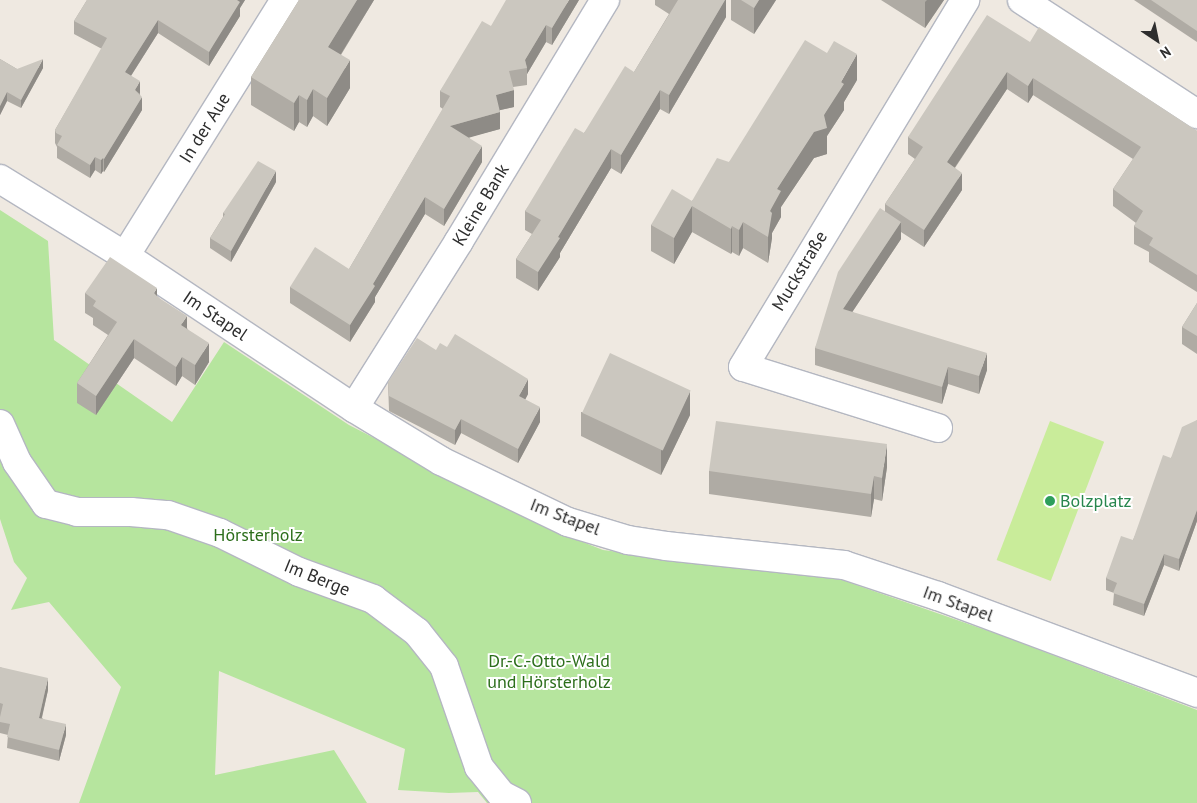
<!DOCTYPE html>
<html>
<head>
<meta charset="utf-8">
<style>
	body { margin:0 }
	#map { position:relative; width:1197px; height:803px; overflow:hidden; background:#efe9e1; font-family:"PT Sans",sans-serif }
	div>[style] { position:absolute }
	.green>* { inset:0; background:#b6e59e }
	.pitch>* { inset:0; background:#c9ec9a; transform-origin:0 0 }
	.roads { filter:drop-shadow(1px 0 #b4b7c1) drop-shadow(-1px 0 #b4b7c1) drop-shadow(0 1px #b4b7c1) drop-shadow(0 -1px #b4b7c1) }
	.minor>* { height:28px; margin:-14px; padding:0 14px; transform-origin:14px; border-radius:14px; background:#fff }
	.wall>* { inset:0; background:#afaba4 }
	.shaded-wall>* { inset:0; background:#8e8b86 }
	.building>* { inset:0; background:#cbc7bf; transform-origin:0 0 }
	.dots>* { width:14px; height:14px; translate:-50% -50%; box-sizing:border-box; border:2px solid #fff; border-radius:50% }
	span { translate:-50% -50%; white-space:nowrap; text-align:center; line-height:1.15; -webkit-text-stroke:4px #fff; paint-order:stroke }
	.street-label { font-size:18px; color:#2e2e2e }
	.leisure-label { font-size:18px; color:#27864d }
	.left { translate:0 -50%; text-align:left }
	.park-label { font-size:18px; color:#2c6e1b }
	.north { position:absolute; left:1132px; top:15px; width:50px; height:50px; -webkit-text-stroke:4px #fff; paint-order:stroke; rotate:146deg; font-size:14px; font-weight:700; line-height:20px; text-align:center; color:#2e2e2e }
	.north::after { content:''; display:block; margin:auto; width:18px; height:22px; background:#2e2e2e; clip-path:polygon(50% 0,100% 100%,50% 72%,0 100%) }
</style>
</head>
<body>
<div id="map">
	<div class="green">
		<i style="clip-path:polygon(0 210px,48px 241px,54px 340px,172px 422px,224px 342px,349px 425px,555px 531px,603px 550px,842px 580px,1003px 636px,1197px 710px,1197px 803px,487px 803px,478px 792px,449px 793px,398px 790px,405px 749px,219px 671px,215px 775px,334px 750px,367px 803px,79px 803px,121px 687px,49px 602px,11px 610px,27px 578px,14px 562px,0 519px)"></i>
	</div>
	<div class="pitch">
		<i style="left:1050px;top:421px;width:58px;height:149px;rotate:21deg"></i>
	</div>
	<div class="roads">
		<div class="minor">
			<i style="left:1022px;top:0;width:209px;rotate:33.1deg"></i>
			<i style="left:0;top:179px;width:147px;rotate:31.6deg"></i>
			<i style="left:125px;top:256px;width:275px;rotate:33.6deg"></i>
			<i style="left:354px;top:408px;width:102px;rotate:31.3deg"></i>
			<i style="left:441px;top:461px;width:141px;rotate:25.7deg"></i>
			<i style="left:568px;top:522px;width:63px;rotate:16.7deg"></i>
			<i style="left:628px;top:540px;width:38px;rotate:9deg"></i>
			<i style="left:666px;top:546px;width:179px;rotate:6.1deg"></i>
			<i style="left:844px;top:565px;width:99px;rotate:18.3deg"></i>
			<i style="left:938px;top:596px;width:277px;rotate:20.5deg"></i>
			<i style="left:125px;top:256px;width:302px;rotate:-58deg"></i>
			<i style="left:354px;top:408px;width:197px;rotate:-57.8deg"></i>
			<i style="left:459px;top:241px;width:282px;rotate:-58.8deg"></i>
			<i style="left:0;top:424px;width:42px;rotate:65.9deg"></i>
			<i style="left:17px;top:462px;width:51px;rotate:55.4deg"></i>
			<i style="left:46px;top:504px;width:32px;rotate:14deg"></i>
			<i style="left:77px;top:512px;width:54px"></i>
			<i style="left:131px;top:512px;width:37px;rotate:5deg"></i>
			<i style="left:168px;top:515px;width:55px;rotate:19.1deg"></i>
			<i style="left:220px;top:533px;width:88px;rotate:26.3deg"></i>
			<i style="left:299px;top:572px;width:79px;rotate:20deg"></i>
			<i style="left:373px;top:599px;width:55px;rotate:36.9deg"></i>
			<i style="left:417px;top:632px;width:43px;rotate:51.5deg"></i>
			<i style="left:444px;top:666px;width:107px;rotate:70.9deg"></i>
			<i style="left:479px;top:767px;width:36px;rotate:51deg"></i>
			<i style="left:502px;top:795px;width:17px;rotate:28deg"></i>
			<i style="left:938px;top:428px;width:204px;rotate:-162.6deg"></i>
			<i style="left:743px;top:367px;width:429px;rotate:-58.8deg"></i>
		</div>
	</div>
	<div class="wall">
		<i style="clip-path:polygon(87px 0,245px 0,240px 8px,240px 16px,209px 66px,158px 33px,131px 76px,140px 94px,142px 110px,104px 172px,103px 171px,101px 174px,95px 170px,90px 178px,57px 158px,57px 147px,55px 143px,55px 130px,102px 49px,74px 34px,74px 21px)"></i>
		<i style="clip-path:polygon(299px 0,374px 0,341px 55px,350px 88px,327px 126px,313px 116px,307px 127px,299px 122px,294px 131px,251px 105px,251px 77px)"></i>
		<i style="clip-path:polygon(579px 0,552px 45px,546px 42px,527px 74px,527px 85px,513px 87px,514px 107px,500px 110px,500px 129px,469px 137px,482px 162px,444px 226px,425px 214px,375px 297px,375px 302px,350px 342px,290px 303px,290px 287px,349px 269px,443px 109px,440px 107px,440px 91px,491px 26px)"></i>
		<i style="clip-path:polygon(655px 0,726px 0,726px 17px,669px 114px,660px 109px,621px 174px,611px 168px,560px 253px,560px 257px,538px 291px,516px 278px,516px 259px,532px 234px,525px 230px,525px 211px,584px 133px,634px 72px,669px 14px,655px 5px)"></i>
		<i style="clip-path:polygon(731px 0,776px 0,754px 34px,731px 20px)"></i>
		<i style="clip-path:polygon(881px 0,944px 0,925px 28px)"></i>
		<i style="clip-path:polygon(1134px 0,1197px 0,1197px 42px)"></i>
		<i style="clip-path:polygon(1030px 42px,1197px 131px,1197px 292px,1149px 262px,1149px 252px,1134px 244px,1134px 226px,1136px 223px,1113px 206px,1113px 189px,1133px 159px,1033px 95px,1028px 103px,1007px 89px,955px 168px,962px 190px,924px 247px,901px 232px,901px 239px,852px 312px,987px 370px,979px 394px,948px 384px,942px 404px,815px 365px,815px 348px,885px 211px,885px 204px,915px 159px,908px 154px,908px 137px)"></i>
		<i style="clip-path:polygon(0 59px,17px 69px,43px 68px,21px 108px,7px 101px,0 115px)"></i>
		<i style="clip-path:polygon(857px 80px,844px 102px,844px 110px,827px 136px,827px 154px,814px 158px,781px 207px,781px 217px,772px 233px,772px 238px,768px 263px,743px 248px,739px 256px,732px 252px,731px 254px,692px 232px,674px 264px,651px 251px,651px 225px,692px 201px,729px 162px)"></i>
		<i style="clip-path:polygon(276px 182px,231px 262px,210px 248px,210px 238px,223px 217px,223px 213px)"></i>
		<i style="clip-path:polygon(85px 293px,157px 296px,187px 328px,209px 362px,195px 385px,182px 376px,176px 386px,134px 358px,96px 415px,77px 403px,77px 383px,108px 335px,93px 325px,93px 318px,85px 313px)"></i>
		<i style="clip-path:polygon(1197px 303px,1197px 354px,1182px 344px,1182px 327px)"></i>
		<i style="clip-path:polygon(388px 382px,528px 394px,525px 400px,540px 422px,518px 463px,461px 433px,455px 445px,389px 411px)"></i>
		<i style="clip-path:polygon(581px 412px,690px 415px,661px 475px,581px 436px)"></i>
		<i style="clip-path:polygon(1197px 420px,1197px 521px,1179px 571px,1164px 565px,1144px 616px,1113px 605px,1114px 593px,1106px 590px,1106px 578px,1133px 540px,1171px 458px)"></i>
		<i style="clip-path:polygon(887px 467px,882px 501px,874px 499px,871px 517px,709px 494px,709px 471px)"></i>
		<i style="clip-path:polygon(0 667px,48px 690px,42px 718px,66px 735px,59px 761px,7px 748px,8px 735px,0 733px)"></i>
	</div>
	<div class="shaded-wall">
		<i style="clip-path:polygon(237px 0,245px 0,240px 8px,240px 16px,209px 66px,209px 52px)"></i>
		<i style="clip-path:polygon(357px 0,374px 0,328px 75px,328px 47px)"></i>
		<i style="clip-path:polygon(569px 0,579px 0,552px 45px,552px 28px)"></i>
		<i style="clip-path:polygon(725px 0,726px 0,726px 17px,669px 114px,669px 95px)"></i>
		<i style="clip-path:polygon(759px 0,776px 0,754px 34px,754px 8px)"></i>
		<i style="clip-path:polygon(927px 0,944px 0,925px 28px,925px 2px)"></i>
		<i style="clip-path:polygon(158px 20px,158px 33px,125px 85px,125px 72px)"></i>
		<i style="clip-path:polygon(546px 25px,546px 42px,527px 74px,527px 68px,525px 60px)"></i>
		<i style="clip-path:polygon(857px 54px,857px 80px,844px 102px,844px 110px,827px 136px,827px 154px,814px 158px,781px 207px,781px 217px,772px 233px,772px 238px,768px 263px,768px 237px,770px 211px,777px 189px,824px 115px,841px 82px)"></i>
		<i style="clip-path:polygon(43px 59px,43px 68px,21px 108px,21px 100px)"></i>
		<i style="clip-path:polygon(350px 60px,350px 88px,327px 126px,327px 98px)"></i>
		<i style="clip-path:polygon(1007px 72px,1007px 89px,947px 179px,947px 162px)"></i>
		<i style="clip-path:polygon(1033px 78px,1033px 95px,1028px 103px,1028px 86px)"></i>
		<i style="clip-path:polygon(140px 81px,140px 94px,135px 90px)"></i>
		<i style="clip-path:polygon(313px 89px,313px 116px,307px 127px,307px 100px)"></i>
		<i style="clip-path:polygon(514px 90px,514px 107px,496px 111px,496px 95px)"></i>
		<i style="clip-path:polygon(660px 90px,660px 109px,621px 174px,621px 155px)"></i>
		<i style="clip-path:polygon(7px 92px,7px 101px,0 115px,0 106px)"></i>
		<i style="clip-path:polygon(299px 95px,299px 122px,294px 131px,294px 103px)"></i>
		<i style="clip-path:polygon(142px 97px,142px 110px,104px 172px,104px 159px)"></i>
		<i style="clip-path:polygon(500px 112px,500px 129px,450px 143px,450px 126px)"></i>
		<i style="clip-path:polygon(482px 146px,482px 162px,444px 226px,444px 209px)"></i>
		<i style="clip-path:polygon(611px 149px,611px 168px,560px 253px,560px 257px,538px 291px,538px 272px,558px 237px)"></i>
		<i style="clip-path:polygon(95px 157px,95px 170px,90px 178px,90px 165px)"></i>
		<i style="clip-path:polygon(103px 158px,103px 171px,101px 174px,101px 160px)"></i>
		<i style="clip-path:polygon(276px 171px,276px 182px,231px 262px,231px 251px)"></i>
		<i style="clip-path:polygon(962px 173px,962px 190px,924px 247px,924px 230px)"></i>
		<i style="clip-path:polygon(425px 197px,425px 214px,375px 297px,375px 302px,350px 342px,350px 325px,373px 284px)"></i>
		<i style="clip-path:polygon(692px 206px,692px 232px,674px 264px,674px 238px)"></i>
		<i style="clip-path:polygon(743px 222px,743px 248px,739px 256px,739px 230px)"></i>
		<i style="clip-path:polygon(901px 222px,901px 239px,843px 326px,843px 309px)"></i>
		<i style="clip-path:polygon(732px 226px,732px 252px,731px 254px,731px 229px)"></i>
		<i style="clip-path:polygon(157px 288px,157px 308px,154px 293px)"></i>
		<i style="clip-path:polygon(187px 316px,187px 336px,181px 325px)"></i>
		<i style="clip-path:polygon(134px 339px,134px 358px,96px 415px,96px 396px)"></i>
		<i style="clip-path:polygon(209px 343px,209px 362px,195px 385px,195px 365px)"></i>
		<i style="clip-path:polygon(987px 353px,987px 370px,979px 394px,979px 376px)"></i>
		<i style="clip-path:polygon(182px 357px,182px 376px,176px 386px,176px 367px)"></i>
		<i style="clip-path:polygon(948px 367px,948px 384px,942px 404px,942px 387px)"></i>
		<i style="clip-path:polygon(528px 379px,528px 394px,519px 411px,519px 396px)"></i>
		<i style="clip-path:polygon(690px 391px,690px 415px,661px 475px,661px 451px)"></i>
		<i style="clip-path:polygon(540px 407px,540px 422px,518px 463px,518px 449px)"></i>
		<i style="clip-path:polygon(461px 419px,461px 433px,455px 445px,455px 430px)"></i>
		<i style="clip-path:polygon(887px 444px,887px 467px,882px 501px,882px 478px)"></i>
		<i style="clip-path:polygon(874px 476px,874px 499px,871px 517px,871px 494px)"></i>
		<i style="clip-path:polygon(1197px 510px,1197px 521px,1179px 571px,1179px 559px)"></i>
		<i style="clip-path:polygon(1164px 554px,1164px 565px,1144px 616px,1144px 604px)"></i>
		<i style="clip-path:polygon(48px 678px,48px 690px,39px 729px,39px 718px)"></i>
		<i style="clip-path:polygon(66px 724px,66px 735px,59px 761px,59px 750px)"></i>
	</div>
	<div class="building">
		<i style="clip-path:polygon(87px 0,237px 0,240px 2px,209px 52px,158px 20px,125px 72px,140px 81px,135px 90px,142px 97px,104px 159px,103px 158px,101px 160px,95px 157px,90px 165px,57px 145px,62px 136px,56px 133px,55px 130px,107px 38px,74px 21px)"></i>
		<i style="clip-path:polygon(299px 0,357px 0,328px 47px,350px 60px,327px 98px,313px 89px,307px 100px,299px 95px,294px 103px,251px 77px)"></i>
		<i style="clip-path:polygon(506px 0,569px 0,552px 28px,546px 25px,525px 60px,527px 68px,509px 71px,514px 90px,496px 95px,500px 112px,450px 126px,482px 146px,444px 209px,425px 197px,373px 284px,375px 286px,350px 325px,290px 287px,315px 247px,349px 269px,450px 96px,440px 91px,482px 21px,491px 26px)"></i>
		<i style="clip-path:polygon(678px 0,725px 0,669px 95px,660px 90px,621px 155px,611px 149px,558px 237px,560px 238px,538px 272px,516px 259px,541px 220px,525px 211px,575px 128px,584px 133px,625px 66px,634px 72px)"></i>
		<i style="clip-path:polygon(741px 0,759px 0,754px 8px)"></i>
		<i style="clip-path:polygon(1151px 0,1197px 0,1197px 31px)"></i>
		<i style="clip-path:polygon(987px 15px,1030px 42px,1039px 27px,1197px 131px,1197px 275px,1149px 245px,1153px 238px,1134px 226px,1143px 211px,1113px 189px,1141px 147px,1033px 78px,1028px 86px,1007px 72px,947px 162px,962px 173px,924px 230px,885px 204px,923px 147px,908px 137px)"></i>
		<i style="clip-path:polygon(805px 40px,827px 53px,834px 41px,857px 54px,841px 82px,844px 84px,824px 115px,827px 128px,814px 132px,777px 189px,781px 191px,770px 211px,772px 213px,768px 237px,743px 222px,739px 230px,732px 226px,731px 229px,692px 206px,674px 238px,651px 225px,672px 189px,692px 201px,717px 158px,729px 162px)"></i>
		<i style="clip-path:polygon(0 59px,17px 69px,43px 59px,21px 100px,7px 92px,0 106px)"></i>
		<i style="clip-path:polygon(258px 161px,276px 171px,231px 251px,210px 238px,225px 214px,223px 213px)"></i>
		<i style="clip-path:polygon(880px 208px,901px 222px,843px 309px,987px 353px,979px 376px,948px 367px,942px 387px,815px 348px,838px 272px)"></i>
		<i style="clip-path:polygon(110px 257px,157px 288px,154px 293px,159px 298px,187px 316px,181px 325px,209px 343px,195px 365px,182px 357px,176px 367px,134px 339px,96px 396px,77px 383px,117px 322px,93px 306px,96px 301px,85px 293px)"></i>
		<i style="clip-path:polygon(1197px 303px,1197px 336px,1182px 327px)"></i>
		<i style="clip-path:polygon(455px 334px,528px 379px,519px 396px,540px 407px,518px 449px,461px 419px,455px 430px,389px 396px,388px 382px,417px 338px,436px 350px,440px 343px,447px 347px)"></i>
		<i style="left:610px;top:353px;width:89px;height:66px;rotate:25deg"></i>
		<i style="clip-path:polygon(1197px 420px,1197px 510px,1179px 559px,1164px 554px,1144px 604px,1113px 593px,1117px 583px,1106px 578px,1121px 536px,1133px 540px,1163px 455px,1171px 458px,1182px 427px)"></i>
		<i style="clip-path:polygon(716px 421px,887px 444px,882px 478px,874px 476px,871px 494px,709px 471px)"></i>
		<i style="clip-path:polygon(0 667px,48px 678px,39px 718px,66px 724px,59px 750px,7px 737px,10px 724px,0 722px,0 717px,3px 704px,0 703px)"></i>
	</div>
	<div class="dots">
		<i style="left:1050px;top:501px;background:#2e9e5b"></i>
	</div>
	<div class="street-label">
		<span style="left:205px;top:128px;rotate:-58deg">In der Aue</span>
		<span style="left:481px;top:205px;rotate:-59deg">Kleine Bank</span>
		<span style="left:800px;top:271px;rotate:-59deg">Muckstraße</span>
		<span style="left:215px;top:316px;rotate:34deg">Im Stapel</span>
		<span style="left:565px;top:517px;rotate:21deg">Im Stapel</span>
		<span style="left:317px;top:578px;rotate:22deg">Im Berge</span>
		<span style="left:958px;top:604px;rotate:20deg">Im Stapel</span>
	</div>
	<div class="leisure-label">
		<span class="left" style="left:1060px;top:501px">Bolzplatz</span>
	</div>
	<div class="park-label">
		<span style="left:258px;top:535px">Hörsterholz</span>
		<span style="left:549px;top:672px">Dr.-C.-Otto-Wald<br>und Hörsterholz</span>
	</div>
	<div class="north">N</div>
</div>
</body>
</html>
